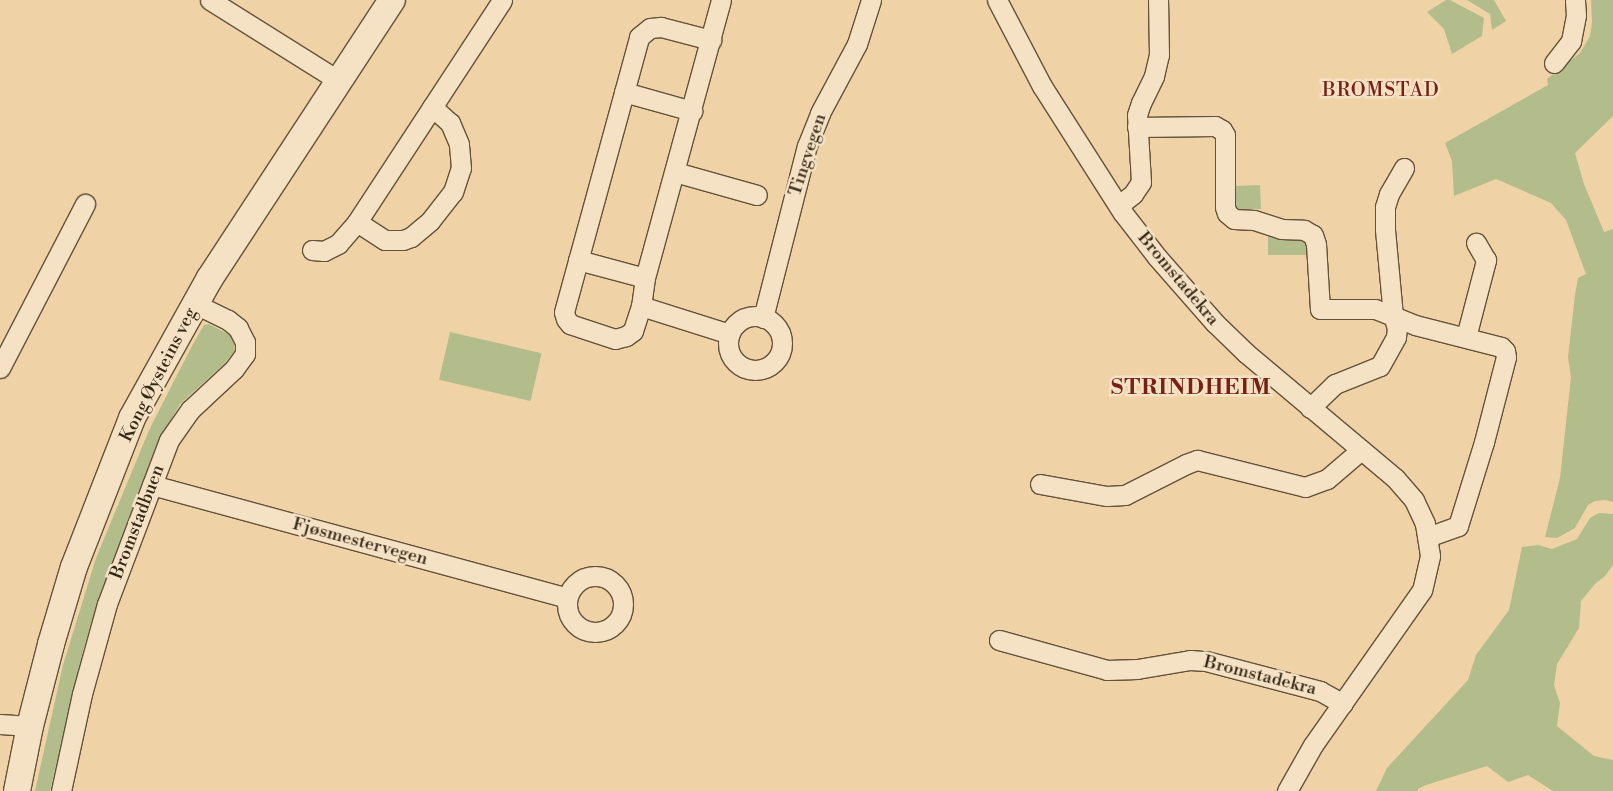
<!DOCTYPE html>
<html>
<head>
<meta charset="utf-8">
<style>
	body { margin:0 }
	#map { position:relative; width:1613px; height:791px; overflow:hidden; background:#efd2a6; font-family:"Libre Bodoni",serif }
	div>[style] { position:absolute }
	.green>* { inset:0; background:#b3bd8c; transform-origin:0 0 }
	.roads { filter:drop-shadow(1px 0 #64523a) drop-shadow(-1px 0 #64523a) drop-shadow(0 1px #64523a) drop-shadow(0 -1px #64523a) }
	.street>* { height:19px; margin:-9.5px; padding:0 9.5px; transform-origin:9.5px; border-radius:9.5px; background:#f5e2c5 }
	.street>.ring { margin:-9.5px; padding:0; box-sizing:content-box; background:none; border:19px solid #f5e2c5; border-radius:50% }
	.secondary>* { height:26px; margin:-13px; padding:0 13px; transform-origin:13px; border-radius:13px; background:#f5e2c5 }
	span { translate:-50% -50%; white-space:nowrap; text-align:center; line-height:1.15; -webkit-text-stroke:5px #f5e2c5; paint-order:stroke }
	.street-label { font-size:18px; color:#352716 }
	.neighbourhood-label { font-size:19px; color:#7a1f14; letter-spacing:1px }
	.district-label { font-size:22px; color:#7a1f14; font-weight:700; letter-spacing:1px }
</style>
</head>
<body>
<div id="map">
	<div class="green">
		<i style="clip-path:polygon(1446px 0,1450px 0,1484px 18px,1482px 36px,1452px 54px,1444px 29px,1427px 12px)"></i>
		<i style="clip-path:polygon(1467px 0,1494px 0,1506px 21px,1492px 30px,1490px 14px)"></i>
		<i style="clip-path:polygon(1591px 0,1613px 0,1613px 116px,1575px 153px,1584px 184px,1604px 232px,1613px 229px,1613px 502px,1605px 500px,1595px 501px,1588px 505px,1575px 528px,1557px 538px,1545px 537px,1560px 478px,1571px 377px,1568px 357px,1575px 295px,1578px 278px,1586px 274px,1566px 220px,1551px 203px,1496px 179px,1454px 196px,1452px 161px,1445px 143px,1548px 85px,1547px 79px,1580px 53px,1590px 36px,1592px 22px)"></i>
		<i style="clip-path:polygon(1260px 185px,1261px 209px,1240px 210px,1234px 204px,1234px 186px)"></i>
		<i style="clip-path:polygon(1268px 229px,1303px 238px,1308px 244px,1308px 255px,1268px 255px)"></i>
		<i style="clip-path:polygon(209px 324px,230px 335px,234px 341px,235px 350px,224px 364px,180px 404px,159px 440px,97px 604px,83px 651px,50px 791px,35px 791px,63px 665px,96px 558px,150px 428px,193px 344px,204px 325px)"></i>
		<i style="left:450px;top:332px;width:94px;height:49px;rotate:13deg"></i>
		<i style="clip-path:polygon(1599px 513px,1613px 514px,1613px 565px,1605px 576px,1595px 584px,1581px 601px,1579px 628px,1557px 664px,1554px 685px,1560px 703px,1557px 726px,1594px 756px,1613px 760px,1613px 791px,1553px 791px,1528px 775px,1508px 782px,1487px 766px,1426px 785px,1418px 789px,1418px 791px,1376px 791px,1387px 768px,1468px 680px,1476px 655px,1509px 610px,1522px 547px,1538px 545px,1552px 549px,1577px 539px,1590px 518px)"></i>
	</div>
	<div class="roads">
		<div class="street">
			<i style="left:210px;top:0;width:152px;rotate:32.1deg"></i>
			<i style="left:721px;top:0;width:288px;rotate:105.3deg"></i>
			<i style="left:645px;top:278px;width:28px;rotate:98deg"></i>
			<i style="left:641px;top:306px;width:93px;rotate:17.5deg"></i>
			<i style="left:997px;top:0;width:97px;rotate:62.4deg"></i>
			<i style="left:1042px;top:86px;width:151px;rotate:57.5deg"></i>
			<i style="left:1123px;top:213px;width:56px;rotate:52.3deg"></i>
			<i style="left:1157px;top:257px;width:88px;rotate:48.7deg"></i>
			<i style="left:1215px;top:323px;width:43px;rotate:44.1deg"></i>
			<i style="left:1246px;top:353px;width:194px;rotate:40deg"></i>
			<i style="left:1395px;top:478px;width:29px;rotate:49deg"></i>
			<i style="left:1414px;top:500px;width:26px;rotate:65deg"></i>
			<i style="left:1425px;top:524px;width:32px;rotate:81deg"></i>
			<i style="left:1430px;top:556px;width:35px;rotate:103deg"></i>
			<i style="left:1422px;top:590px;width:189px;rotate:125.1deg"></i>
			<i style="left:1313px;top:745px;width:53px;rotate:119.5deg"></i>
			<i style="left:1554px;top:63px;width:28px;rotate:-52deg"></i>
			<i style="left:1571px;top:41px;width:26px;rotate:-79deg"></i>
			<i style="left:1576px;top:15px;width:15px;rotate:-94deg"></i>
			<i style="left:624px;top:92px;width:71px;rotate:15.6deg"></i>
			<i style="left:1137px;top:127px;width:78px;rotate:-0.7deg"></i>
			<i style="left:1215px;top:126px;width:8px;rotate:30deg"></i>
			<i style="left:1222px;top:130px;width:6px;rotate:59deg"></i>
			<i style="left:1225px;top:135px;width:72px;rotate:90deg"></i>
			<i style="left:1225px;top:207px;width:6px;rotate:72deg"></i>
			<i style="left:1227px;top:213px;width:9px;rotate:41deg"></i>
			<i style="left:1234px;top:219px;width:20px;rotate:3deg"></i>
			<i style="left:1254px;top:220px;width:28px;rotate:18deg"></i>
			<i style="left:1281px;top:229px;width:23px;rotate:2deg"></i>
			<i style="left:1304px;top:230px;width:10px;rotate:29deg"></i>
			<i style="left:1313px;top:235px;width:9px;rotate:72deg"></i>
			<i style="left:1316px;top:244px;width:65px;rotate:86.5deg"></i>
			<i style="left:1320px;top:309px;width:55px"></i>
			<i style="left:1375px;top:309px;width:19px;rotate:21deg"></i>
			<i style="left:1393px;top:316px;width:87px;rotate:-95.3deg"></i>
			<i style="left:1385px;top:229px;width:22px;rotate:-90deg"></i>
			<i style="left:1385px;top:207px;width:14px;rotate:-73deg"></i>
			<i style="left:1389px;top:194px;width:30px;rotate:-60deg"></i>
			<i style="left:675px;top:172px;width:85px;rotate:15.7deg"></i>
			<i style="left:1119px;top:205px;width:18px;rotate:-38deg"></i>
			<i style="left:1133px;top:194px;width:14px;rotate:-56deg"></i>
			<i style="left:1141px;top:182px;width:67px;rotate:-93.4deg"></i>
			<i style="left:1137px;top:115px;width:13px;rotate:-72deg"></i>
			<i style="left:1141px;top:103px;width:30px;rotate:-64deg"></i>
			<i style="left:1154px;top:76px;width:22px;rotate:-77deg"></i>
			<i style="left:1159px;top:55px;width:55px;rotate:-91deg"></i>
			<i style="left:357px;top:222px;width:33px;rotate:33deg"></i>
			<i style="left:385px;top:240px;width:18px"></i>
			<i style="left:403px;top:240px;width:9px;rotate:-21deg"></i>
			<i style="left:411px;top:237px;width:25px;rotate:-40deg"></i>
			<i style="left:430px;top:221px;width:37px;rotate:-52deg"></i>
			<i style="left:453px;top:192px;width:25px;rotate:-72deg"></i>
			<i style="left:461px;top:168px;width:24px;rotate:-95deg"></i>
			<i style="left:459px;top:144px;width:23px;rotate:-113deg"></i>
			<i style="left:450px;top:123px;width:24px;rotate:-138deg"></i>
			<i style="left:312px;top:250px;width:12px;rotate:5deg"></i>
			<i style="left:324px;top:251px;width:16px;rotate:-27deg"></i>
			<i style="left:338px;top:244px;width:29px;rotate:-49deg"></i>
			<i style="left:357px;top:222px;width:265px;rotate:-56.8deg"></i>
			<i style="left:578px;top:260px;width:69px;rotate:15deg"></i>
			<i style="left:641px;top:306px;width:26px;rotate:108deg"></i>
			<i style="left:633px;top:331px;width:9px;rotate:144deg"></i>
			<i style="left:626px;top:336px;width:11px;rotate:165deg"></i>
			<i style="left:615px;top:339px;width:47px;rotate:-161.6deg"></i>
			<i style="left:570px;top:324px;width:6px;rotate:-129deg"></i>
			<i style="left:566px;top:319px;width:7px;rotate:-106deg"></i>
			<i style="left:564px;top:312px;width:285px;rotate:-74.7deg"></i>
			<i style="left:639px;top:37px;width:14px;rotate:-39deg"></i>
			<i style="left:650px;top:28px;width:11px;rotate:-5deg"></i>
			<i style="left:661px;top:27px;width:52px;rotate:14.6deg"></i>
			<i style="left:1393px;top:316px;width:24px;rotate:22deg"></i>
			<i style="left:1415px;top:325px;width:89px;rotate:14.3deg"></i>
			<i style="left:1501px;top:347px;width:6px;rotate:45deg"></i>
			<i style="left:1505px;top:351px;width:6px;rotate:81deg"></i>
			<i style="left:1506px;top:357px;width:88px;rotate:104.5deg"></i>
			<i style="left:1484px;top:442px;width:88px;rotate:107.2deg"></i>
			<i style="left:1458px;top:526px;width:32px;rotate:160deg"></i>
			<i class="ring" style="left:728px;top:316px;width:35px;height:35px"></i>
			<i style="left:763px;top:318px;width:178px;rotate:-75.7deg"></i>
			<i style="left:807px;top:146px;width:35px;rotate:-68deg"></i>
			<i style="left:820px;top:113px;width:78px;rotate:-61.8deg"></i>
			<i style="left:857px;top:44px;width:46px;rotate:-72.3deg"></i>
			<i style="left:1466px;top:337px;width:80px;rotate:-75.4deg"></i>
			<i style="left:1486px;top:260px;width:20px;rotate:-120deg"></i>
			<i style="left:0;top:368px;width:185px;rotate:-62.6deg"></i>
			<i style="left:1310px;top:408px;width:35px;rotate:-44deg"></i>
			<i style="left:1335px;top:384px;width:48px;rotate:-21.8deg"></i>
			<i style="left:1380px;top:366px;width:33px;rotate:-61deg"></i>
			<i style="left:1396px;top:337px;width:9px;rotate:-84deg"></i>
			<i style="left:1397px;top:328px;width:13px;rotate:-108deg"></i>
			<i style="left:1040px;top:484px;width:68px;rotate:10.2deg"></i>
			<i style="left:1107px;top:496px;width:18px;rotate:-3deg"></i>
			<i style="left:1125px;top:495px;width:68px;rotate:-26.9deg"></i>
			<i style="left:1186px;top:464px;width:12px;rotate:-20deg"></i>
			<i style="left:1197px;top:460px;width:111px;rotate:14deg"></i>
			<i style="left:1305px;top:487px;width:23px;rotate:-20deg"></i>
			<i style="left:1327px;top:479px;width:45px;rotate:-40.5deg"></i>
			<i style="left:152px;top:485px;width:430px;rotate:15.2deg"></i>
			<i class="ring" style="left:567px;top:576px;width:37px;height:37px"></i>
			<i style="left:999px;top:640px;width:112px;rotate:15.5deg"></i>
			<i style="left:1107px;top:670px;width:30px;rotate:-2deg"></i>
			<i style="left:1137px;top:669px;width:54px;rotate:-9.6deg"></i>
			<i style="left:1190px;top:660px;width:16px;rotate:4deg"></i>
			<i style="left:1206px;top:661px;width:118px;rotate:14.7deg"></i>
			<i style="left:1320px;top:691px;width:26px;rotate:29deg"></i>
			<i style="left:0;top:724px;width:30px;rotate:4deg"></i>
			<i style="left:61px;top:791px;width:99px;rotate:-77.8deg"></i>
			<i style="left:82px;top:694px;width:93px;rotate:-74.5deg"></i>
			<i style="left:107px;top:604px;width:175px;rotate:-69.3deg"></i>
			<i style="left:169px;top:440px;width:37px;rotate:-55deg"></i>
			<i style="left:190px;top:410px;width:60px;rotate:-43deg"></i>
			<i style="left:234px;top:369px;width:19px;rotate:-54deg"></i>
			<i style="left:245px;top:354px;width:12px;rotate:-90deg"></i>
			<i style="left:245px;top:342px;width:16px;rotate:-117deg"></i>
			<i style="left:238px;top:328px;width:13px;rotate:-141deg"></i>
			<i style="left:228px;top:320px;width:37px;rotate:-154deg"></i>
		</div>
		<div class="secondary">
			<i style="left:17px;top:791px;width:66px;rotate:-78.7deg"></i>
			<i style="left:30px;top:726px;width:85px;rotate:-75.6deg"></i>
			<i style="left:51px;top:644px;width:80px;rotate:-73.4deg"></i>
			<i style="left:74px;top:567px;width:160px;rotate:-68.7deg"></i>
			<i style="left:132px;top:418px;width:160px;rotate:-60.9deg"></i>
			<i style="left:210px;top:278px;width:332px;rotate:-56.8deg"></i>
		</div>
	</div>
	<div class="street-label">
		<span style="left:808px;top:155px;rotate:-72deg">Tingvegen</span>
		<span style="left:1178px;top:279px;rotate:50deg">Bromstadekra</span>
		<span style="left:159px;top:375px;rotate:-63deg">Kong Øysteins veg</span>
		<span style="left:138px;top:522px;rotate:-69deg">Bromstadbuen</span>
		<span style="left:360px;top:542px;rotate:15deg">Fjøsmestervegen</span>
		<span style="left:1260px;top:676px;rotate:14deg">Bromstadekra</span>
	</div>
	<div class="neighbourhood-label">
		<span style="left:1381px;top:91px">BROMSTAD</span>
	</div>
	<div class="district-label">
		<span style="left:1191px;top:388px">STRINDHEIM</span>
	</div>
</div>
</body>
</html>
